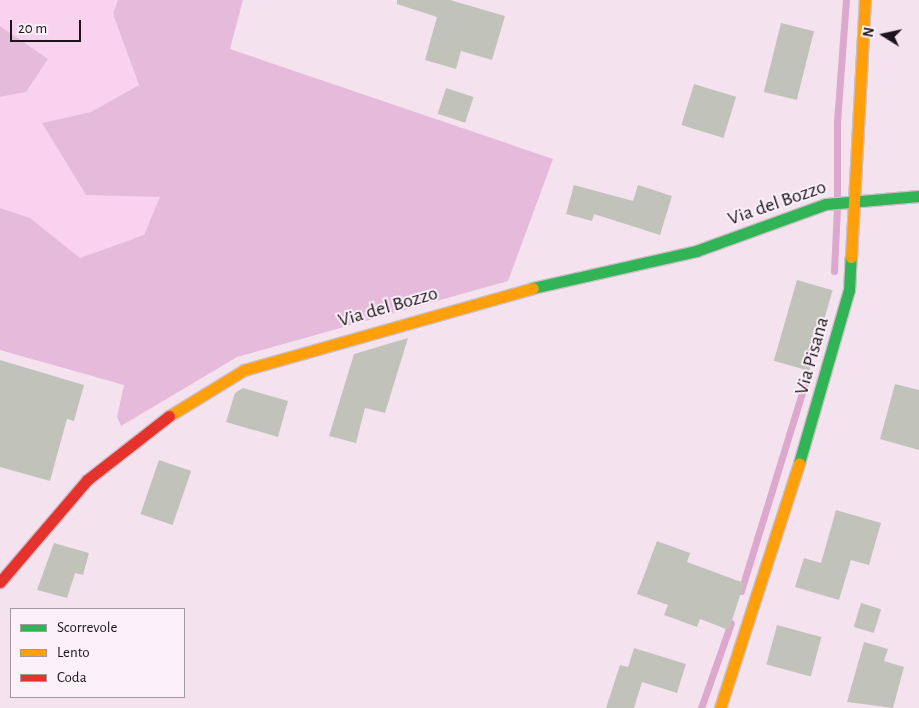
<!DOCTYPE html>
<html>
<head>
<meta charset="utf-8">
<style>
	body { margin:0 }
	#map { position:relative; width:919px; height:708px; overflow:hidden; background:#f4e3ef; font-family:"Alegreya Sans",sans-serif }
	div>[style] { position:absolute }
	.green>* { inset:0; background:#f8d2ee }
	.forest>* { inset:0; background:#e6badb }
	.stream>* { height:7px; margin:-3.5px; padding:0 3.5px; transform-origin:3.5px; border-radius:3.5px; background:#dca8ce }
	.building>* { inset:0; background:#c1c3bb; transform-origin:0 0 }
	.roads { filter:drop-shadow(1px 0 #ccbfc8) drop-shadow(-1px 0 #ccbfc8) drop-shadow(0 1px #ccbfc8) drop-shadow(0 -1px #ccbfc8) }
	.fast>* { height:11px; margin:-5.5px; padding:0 5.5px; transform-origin:5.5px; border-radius:5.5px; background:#30b455 }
	.slow>* { height:11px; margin:-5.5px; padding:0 5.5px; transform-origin:5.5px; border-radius:5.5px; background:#ff9f0a }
	.jam>* { height:11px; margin:-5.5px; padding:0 5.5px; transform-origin:5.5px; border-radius:5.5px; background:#e5322d }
	span { translate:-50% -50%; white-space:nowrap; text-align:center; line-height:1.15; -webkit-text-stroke:4px #fcf1f9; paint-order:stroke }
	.street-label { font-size:20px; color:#1e141c }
	.legend { position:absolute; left:10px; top:608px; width:175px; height:90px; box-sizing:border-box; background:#fcf1f9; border:1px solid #a399a1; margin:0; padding:6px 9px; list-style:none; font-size:15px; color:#1e141c }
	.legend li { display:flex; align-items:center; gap:10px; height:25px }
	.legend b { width:25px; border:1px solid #a399a1 }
	.north { position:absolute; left:859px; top:10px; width:50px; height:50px; -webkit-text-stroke:4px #fcf1f9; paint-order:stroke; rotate:280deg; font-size:14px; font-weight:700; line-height:20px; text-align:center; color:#1e141c }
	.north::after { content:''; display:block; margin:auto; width:18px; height:22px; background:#1e141c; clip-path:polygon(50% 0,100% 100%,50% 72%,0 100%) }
	.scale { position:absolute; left:10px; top:20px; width:71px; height:22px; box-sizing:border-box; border:2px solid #1e141c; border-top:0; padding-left:6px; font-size:15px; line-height:18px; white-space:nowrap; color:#1e141c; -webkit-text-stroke:4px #fcf1f9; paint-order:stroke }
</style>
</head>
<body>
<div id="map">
	<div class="green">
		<i style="clip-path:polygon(0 0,118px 0,113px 14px,139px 85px,91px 112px,42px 123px,86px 195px,160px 197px,144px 235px,80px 258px,30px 218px,0 208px,0 97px,26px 92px,48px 59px,0 26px)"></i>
	</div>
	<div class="forest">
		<i style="clip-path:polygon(118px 0,243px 0,230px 49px,553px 159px,508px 281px,237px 357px,121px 426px,117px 417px,124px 385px,0 350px,0 208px,30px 218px,80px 258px,144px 235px,160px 197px,86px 195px,42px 123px,91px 112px,139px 85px,113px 14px)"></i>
		<i style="clip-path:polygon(0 26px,48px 59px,26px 92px,0 97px)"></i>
	</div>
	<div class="stream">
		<i style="left:837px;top:197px;width:75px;rotate:-90deg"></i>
		<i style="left:837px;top:122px;width:122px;rotate:-85.8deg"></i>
		<i style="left:834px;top:271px;width:64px;rotate:-87.3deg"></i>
		<i style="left:741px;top:591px;width:225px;rotate:-72.9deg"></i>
		<i style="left:701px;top:708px;width:90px;rotate:-70.6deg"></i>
	</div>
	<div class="building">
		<i style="clip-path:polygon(397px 0,450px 0,505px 16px,492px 60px,461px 51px,456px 69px,425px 60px,437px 17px,397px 4px)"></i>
		<i style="left:781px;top:23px;width:34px;height:71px;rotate:14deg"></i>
		<i style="left:694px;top:84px;width:44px;height:43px;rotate:17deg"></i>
		<i style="left:446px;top:88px;width:29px;height:27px;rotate:18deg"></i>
		<i style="clip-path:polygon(574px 185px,633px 201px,638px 185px,672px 196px,660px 235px,594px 214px,592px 221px,566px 214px)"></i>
		<i style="left:797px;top:280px;width:37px;height:84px;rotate:16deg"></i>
		<i style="clip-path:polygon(408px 338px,385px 413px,365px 408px,356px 443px,329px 436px,354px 354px)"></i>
		<i style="clip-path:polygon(0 360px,84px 385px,74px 421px,67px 419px,50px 481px,0 467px)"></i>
		<i style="clip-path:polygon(895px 384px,919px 390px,919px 450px,880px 439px)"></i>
		<i style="clip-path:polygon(243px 388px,288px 401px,278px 437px,226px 422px,235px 393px)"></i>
		<i style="left:159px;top:460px;width:34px;height:57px;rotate:19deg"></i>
		<i style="clip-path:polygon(836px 510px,881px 523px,869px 565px,851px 560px,839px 600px,795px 587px,804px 558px,821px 563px)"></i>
		<i style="clip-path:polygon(657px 541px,690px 553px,687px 562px,744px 583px,729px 630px,700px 619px,697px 627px,664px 615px,668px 605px,637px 594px)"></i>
		<i style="clip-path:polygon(54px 543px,89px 553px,83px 575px,75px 573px,67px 598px,37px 590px)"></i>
		<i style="left:861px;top:603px;width:21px;height:25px;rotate:17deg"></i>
		<i style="left:777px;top:625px;width:46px;height:41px;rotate:15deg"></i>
		<i style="clip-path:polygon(864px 642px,888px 649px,884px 661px,904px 667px,893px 708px,847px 702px)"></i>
		<i style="clip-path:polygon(634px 648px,686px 664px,677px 693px,642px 682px,634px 708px,606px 708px,620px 665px,628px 667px)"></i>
	</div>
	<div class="roads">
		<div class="fast">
			<i style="left:533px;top:288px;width:167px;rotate:-12.8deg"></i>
			<i style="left:696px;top:251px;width:138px;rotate:-19.9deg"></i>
			<i style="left:826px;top:204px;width:93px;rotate:-4.9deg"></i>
			<i style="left:799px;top:463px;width:180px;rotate:-73.9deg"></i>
			<i style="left:849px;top:290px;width:33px;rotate:-87deg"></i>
		</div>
		<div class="slow">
			<i style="left:851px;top:257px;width:257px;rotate:-86.9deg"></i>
			<i style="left:169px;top:416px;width:88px;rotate:-31.5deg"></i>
			<i style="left:244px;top:370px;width:300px;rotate:-15.8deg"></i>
			<i style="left:720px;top:708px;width:257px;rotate:-72.1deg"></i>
		</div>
		<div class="jam">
			<i style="left:0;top:582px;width:134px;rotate:-49.5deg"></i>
			<i style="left:87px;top:480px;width:104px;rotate:-38deg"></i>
		</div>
	</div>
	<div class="street-label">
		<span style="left:777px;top:203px;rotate:-19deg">Via del Bozzo</span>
		<span style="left:388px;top:307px;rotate:-16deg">Via del Bozzo</span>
		<span style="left:812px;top:356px;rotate:-74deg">Via Pisana</span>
	</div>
	<ul class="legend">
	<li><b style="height:6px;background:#30b455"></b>Scorrevole</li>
	<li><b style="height:6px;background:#ff9f0a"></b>Lento</li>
	<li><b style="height:6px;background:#e5322d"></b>Coda</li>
	</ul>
	<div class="north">N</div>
	<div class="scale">20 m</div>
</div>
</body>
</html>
